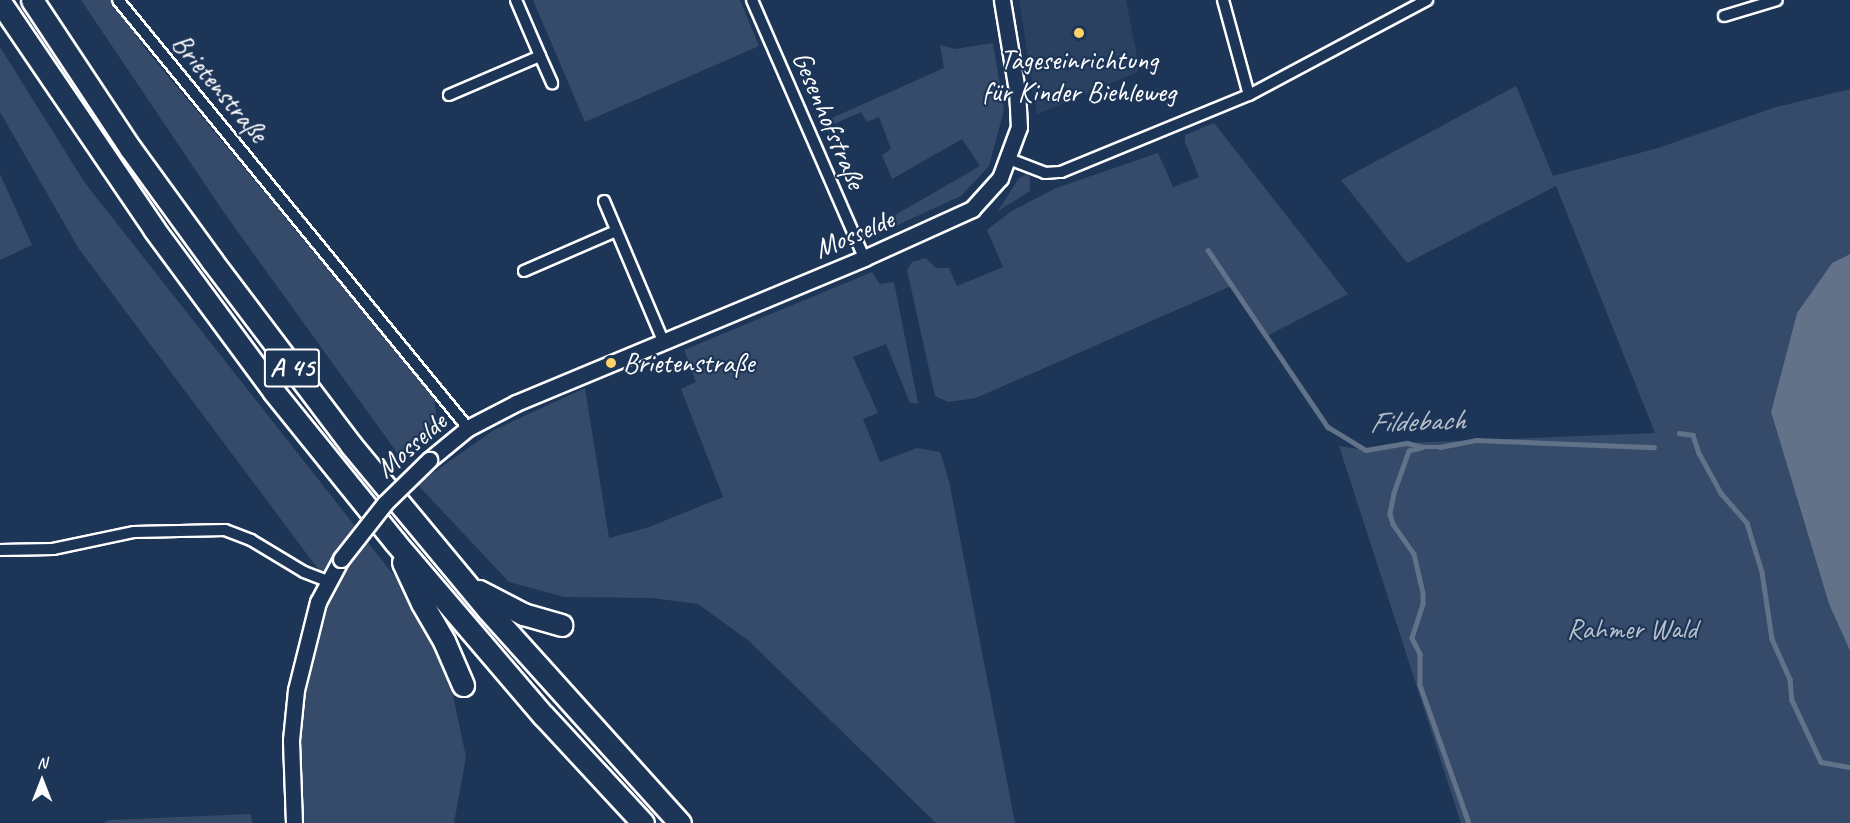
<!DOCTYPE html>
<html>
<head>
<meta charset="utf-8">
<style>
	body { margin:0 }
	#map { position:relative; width:1850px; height:823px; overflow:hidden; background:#1d3557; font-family:Caveat,sans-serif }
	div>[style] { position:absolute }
	.built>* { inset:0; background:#2a4161 }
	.green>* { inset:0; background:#364b69 }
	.water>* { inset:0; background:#617289 }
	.stream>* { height:4.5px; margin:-2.25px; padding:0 2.25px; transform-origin:2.25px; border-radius:2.25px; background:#617289 }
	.roads { filter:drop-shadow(2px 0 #fff) drop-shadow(-2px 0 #fff) drop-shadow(0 2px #fff) drop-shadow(0 -2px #fff) }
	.street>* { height:10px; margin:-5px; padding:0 5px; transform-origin:5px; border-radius:5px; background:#1d3557 }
	.secondary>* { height:15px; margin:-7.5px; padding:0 7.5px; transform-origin:7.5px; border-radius:7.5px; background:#1d3557 }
	.highway>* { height:21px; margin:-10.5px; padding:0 10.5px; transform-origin:10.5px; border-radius:10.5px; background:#1d3557 }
	.bridges { filter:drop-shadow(2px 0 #fff) drop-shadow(-2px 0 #fff) drop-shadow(0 2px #fff) drop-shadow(0 -2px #fff) }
	.secondary-bridge>* { height:15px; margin:-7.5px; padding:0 7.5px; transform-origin:7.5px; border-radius:7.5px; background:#1d3557 }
	.dots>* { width:16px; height:16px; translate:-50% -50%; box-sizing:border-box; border:3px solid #1d3557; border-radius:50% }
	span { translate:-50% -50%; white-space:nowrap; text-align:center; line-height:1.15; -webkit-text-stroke:4.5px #1d3557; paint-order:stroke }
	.shield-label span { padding:2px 4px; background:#1d3557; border:2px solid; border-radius:4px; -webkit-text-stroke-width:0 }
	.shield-label { font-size:27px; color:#fff; font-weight:700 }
	.poi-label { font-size:28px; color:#fff }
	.left { translate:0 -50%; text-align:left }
	.street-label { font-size:28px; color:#fff }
	.park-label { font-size:28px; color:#b9c0ca }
	.water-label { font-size:30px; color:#b8c0ca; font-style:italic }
	.north { position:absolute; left:12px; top:751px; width:60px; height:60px; -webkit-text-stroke:4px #1d3557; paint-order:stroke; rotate:0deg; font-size:16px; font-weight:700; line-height:24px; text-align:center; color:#fff }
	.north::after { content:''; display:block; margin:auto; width:21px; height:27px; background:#fff; clip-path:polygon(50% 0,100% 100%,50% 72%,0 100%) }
</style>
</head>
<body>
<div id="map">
	<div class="built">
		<i style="clip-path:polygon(1019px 0,1126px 0,1139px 67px,1136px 73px,1037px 114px)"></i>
	</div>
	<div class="green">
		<i style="clip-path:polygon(81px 0,112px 0,144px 47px,434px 397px,437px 424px,398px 454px,225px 214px)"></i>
		<i style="clip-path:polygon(533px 0,740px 0,759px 46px,585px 122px)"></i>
		<i style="clip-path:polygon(993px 43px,1004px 110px,989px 166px,961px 196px,878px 234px,871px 229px,980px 166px,962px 139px,892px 179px,882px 155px,891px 149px,879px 117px,867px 122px,861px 112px,834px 124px,832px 118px,944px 68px,940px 45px,955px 49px)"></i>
		<i style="clip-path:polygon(0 47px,85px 183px,440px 634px,466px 757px,454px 823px,294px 823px,291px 740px,327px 581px,79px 249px,0 112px)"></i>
		<i style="clip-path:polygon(1516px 86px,1553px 176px,1658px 148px,1773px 108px,1850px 89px,1850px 254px,1832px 263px,1797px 313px,1771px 412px,1829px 604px,1850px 651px,1850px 823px,1461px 823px,1339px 446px,1366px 450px,1407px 443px,1655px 433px,1556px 186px,1407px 263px,1341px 180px)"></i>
		<i style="clip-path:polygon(1214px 123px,1348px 294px,1267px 336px,1231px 286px,976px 398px,948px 402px,935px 396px,907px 270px,912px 262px,926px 258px,936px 268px,949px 268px,957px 286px,1003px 267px,987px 230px,1010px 212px,1056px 188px,1158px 153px,1173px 187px,1199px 177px,1185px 142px,1185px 135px)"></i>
		<i style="clip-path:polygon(0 174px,32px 245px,0 260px)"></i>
		<i style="clip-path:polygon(1027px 174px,1030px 178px,1030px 191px,998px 211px,1019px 178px)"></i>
		<i style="clip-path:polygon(872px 272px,880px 284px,894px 282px,918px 403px,910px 403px,886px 344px,853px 357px,878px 413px,863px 419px,880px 462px,917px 448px,940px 452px,949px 481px,1015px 823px,936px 823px,749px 641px,698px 604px,652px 598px,564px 597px,509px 582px,417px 484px,494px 430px,585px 388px,609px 538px,649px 527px,723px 497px,681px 389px,696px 382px,684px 350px)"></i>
		<i style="clip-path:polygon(251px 814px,252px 823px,103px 823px,109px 820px)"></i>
	</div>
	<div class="water">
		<i style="clip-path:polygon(1850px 254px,1850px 651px,1829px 604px,1771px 412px,1797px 313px,1832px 263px)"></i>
	</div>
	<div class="stream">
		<i style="left:1208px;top:250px;width:214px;rotate:55.9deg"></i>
		<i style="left:1328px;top:427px;width:44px;rotate:31.2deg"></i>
		<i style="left:1366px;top:450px;width:42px;rotate:-9.7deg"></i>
		<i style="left:1407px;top:443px;width:16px;rotate:14deg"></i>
		<i style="left:1423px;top:447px;width:17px"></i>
		<i style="left:1440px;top:447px;width:37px;rotate:-11deg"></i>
		<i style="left:1476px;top:440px;width:178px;rotate:2.3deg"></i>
		<i style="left:1679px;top:433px;width:14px;rotate:8deg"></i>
		<i style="left:1693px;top:435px;width:19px;rotate:72deg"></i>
		<i style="left:1699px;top:453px;width:46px;rotate:61.2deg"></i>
		<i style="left:1721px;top:493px;width:40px;rotate:49deg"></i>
		<i style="left:1747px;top:523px;width:51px;rotate:73deg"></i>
		<i style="left:1762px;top:572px;width:68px;rotate:81.5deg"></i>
		<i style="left:1772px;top:639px;width:44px;rotate:65.8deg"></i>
		<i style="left:1790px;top:679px;width:21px;rotate:85deg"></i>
		<i style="left:1792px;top:700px;width:68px;rotate:64.9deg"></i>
		<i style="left:1821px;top:762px;width:29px;rotate:10deg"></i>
		<i style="left:1421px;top:448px;width:12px;rotate:166deg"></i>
		<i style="left:1409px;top:451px;width:45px;rotate:109.7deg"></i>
		<i style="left:1394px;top:493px;width:21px;rotate:101deg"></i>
		<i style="left:1390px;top:514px;width:10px;rotate:73deg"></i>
		<i style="left:1393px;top:524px;width:37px;rotate:55deg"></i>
		<i style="left:1414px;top:554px;width:39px;rotate:77deg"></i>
		<i style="left:1423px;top:592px;width:12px;rotate:90deg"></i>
		<i style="left:1423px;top:604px;width:36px;rotate:108deg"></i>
		<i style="left:1412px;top:638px;width:18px;rotate:63deg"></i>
		<i style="left:1420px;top:654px;width:31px;rotate:90deg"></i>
		<i style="left:1420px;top:685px;width:146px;rotate:70.5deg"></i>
	</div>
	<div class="roads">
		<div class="street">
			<i style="left:118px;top:0;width:553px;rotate:50.73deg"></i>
			<i style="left:752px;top:0;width:281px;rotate:66.5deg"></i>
			<i style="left:1223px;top:0;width:98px;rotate:74.7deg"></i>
			<i style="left:1724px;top:16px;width:55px;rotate:-16.8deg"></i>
			<i style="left:540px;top:56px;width:30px;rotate:66deg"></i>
			<i style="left:449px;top:95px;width:99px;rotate:-23.2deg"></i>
			<i style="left:540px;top:56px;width:61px;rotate:-113.2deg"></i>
			<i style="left:1009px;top:159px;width:39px;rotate:21deg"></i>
			<i style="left:1045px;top:173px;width:16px;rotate:-4deg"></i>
			<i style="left:1061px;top:172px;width:203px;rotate:-22.3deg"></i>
			<i style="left:1249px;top:95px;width:202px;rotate:-28.1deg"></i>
			<i style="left:604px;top:201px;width:152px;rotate:67.1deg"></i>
			<i style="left:524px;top:271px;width:100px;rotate:-23.5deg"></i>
			<i style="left:0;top:550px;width:53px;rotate:-1.1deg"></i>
			<i style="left:53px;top:549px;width:83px;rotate:-11.9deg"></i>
			<i style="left:134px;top:532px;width:91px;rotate:-1.3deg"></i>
			<i style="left:225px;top:530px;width:28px;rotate:21deg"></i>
			<i style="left:251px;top:540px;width:62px;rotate:31.1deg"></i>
			<i style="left:304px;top:572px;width:25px;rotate:21deg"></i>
		</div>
		<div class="secondary">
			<i style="left:429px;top:460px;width:50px;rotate:-39.4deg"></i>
			<i style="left:468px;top:428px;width:54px;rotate:-27.5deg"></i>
			<i style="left:516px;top:403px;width:377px;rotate:-22.6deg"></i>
			<i style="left:864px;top:258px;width:119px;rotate:-24.4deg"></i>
			<i style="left:972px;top:209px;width:42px;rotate:-47.9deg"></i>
			<i style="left:1000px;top:178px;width:54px;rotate:-69.6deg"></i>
			<i style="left:1019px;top:127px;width:36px;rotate:-93deg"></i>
			<i style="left:1017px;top:91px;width:92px;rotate:-99.4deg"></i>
			<i style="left:294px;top:823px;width:83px;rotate:-92.1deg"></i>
			<i style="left:291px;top:740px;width:50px;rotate:-84.3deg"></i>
			<i style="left:296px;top:690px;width:91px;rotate:-76deg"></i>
			<i style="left:318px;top:602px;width:49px;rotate:-61.9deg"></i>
		</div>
		<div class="highway">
			<i style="left:32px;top:0;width:178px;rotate:56.5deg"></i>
			<i style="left:130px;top:148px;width:140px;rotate:54deg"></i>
			<i style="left:212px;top:261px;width:231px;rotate:52.9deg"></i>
			<i style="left:351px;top:445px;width:214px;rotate:50.3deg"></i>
			<i style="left:488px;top:610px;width:287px;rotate:48deg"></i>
			<i style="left:0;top:2px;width:274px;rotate:55.8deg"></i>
			<i style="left:154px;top:229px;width:202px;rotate:53.6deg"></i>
			<i style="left:274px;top:392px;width:193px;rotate:51.1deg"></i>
			<i style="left:395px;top:542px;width:228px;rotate:49.5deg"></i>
			<i style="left:543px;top:715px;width:147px;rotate:47.2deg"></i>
			<i style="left:403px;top:562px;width:45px;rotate:65.1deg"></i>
			<i style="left:422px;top:603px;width:44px;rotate:59.9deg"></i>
			<i style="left:444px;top:641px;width:48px;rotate:66.6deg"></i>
			<i style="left:479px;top:591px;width:50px;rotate:27.6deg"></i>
			<i style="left:523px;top:614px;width:40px;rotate:16deg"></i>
		</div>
	</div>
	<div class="bridges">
		<div class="secondary-bridge">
			<i style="left:341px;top:559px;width:71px;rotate:-51.8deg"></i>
			<i style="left:385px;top:503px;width:62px;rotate:-44.3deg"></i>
		</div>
	</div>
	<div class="dots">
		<i style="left:1079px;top:33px;background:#ffd166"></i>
		<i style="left:611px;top:363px;background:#ffd166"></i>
	</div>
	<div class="shield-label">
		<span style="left:292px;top:368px">A 45</span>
	</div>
	<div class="poi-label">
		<span style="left:1079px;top:76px">Tageseinrichtung<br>für Kinder Biehleweg</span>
		<span class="left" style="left:623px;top:363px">Brietenstraße</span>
	</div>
	<div class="street-label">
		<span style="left:220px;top:88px;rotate:50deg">Brietenstraße</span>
		<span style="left:829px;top:120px;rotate:67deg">Gesenhofstraße</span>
		<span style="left:854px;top:234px;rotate:-23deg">Mosselde</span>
		<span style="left:411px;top:445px;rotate:-41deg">Mosselde</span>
	</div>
	<div class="park-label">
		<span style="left:1632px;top:629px">Rahmer Wald</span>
	</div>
	<div class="water-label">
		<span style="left:1417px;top:421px;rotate:-2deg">Fildebach</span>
	</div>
	<div class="north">N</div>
</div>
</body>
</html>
